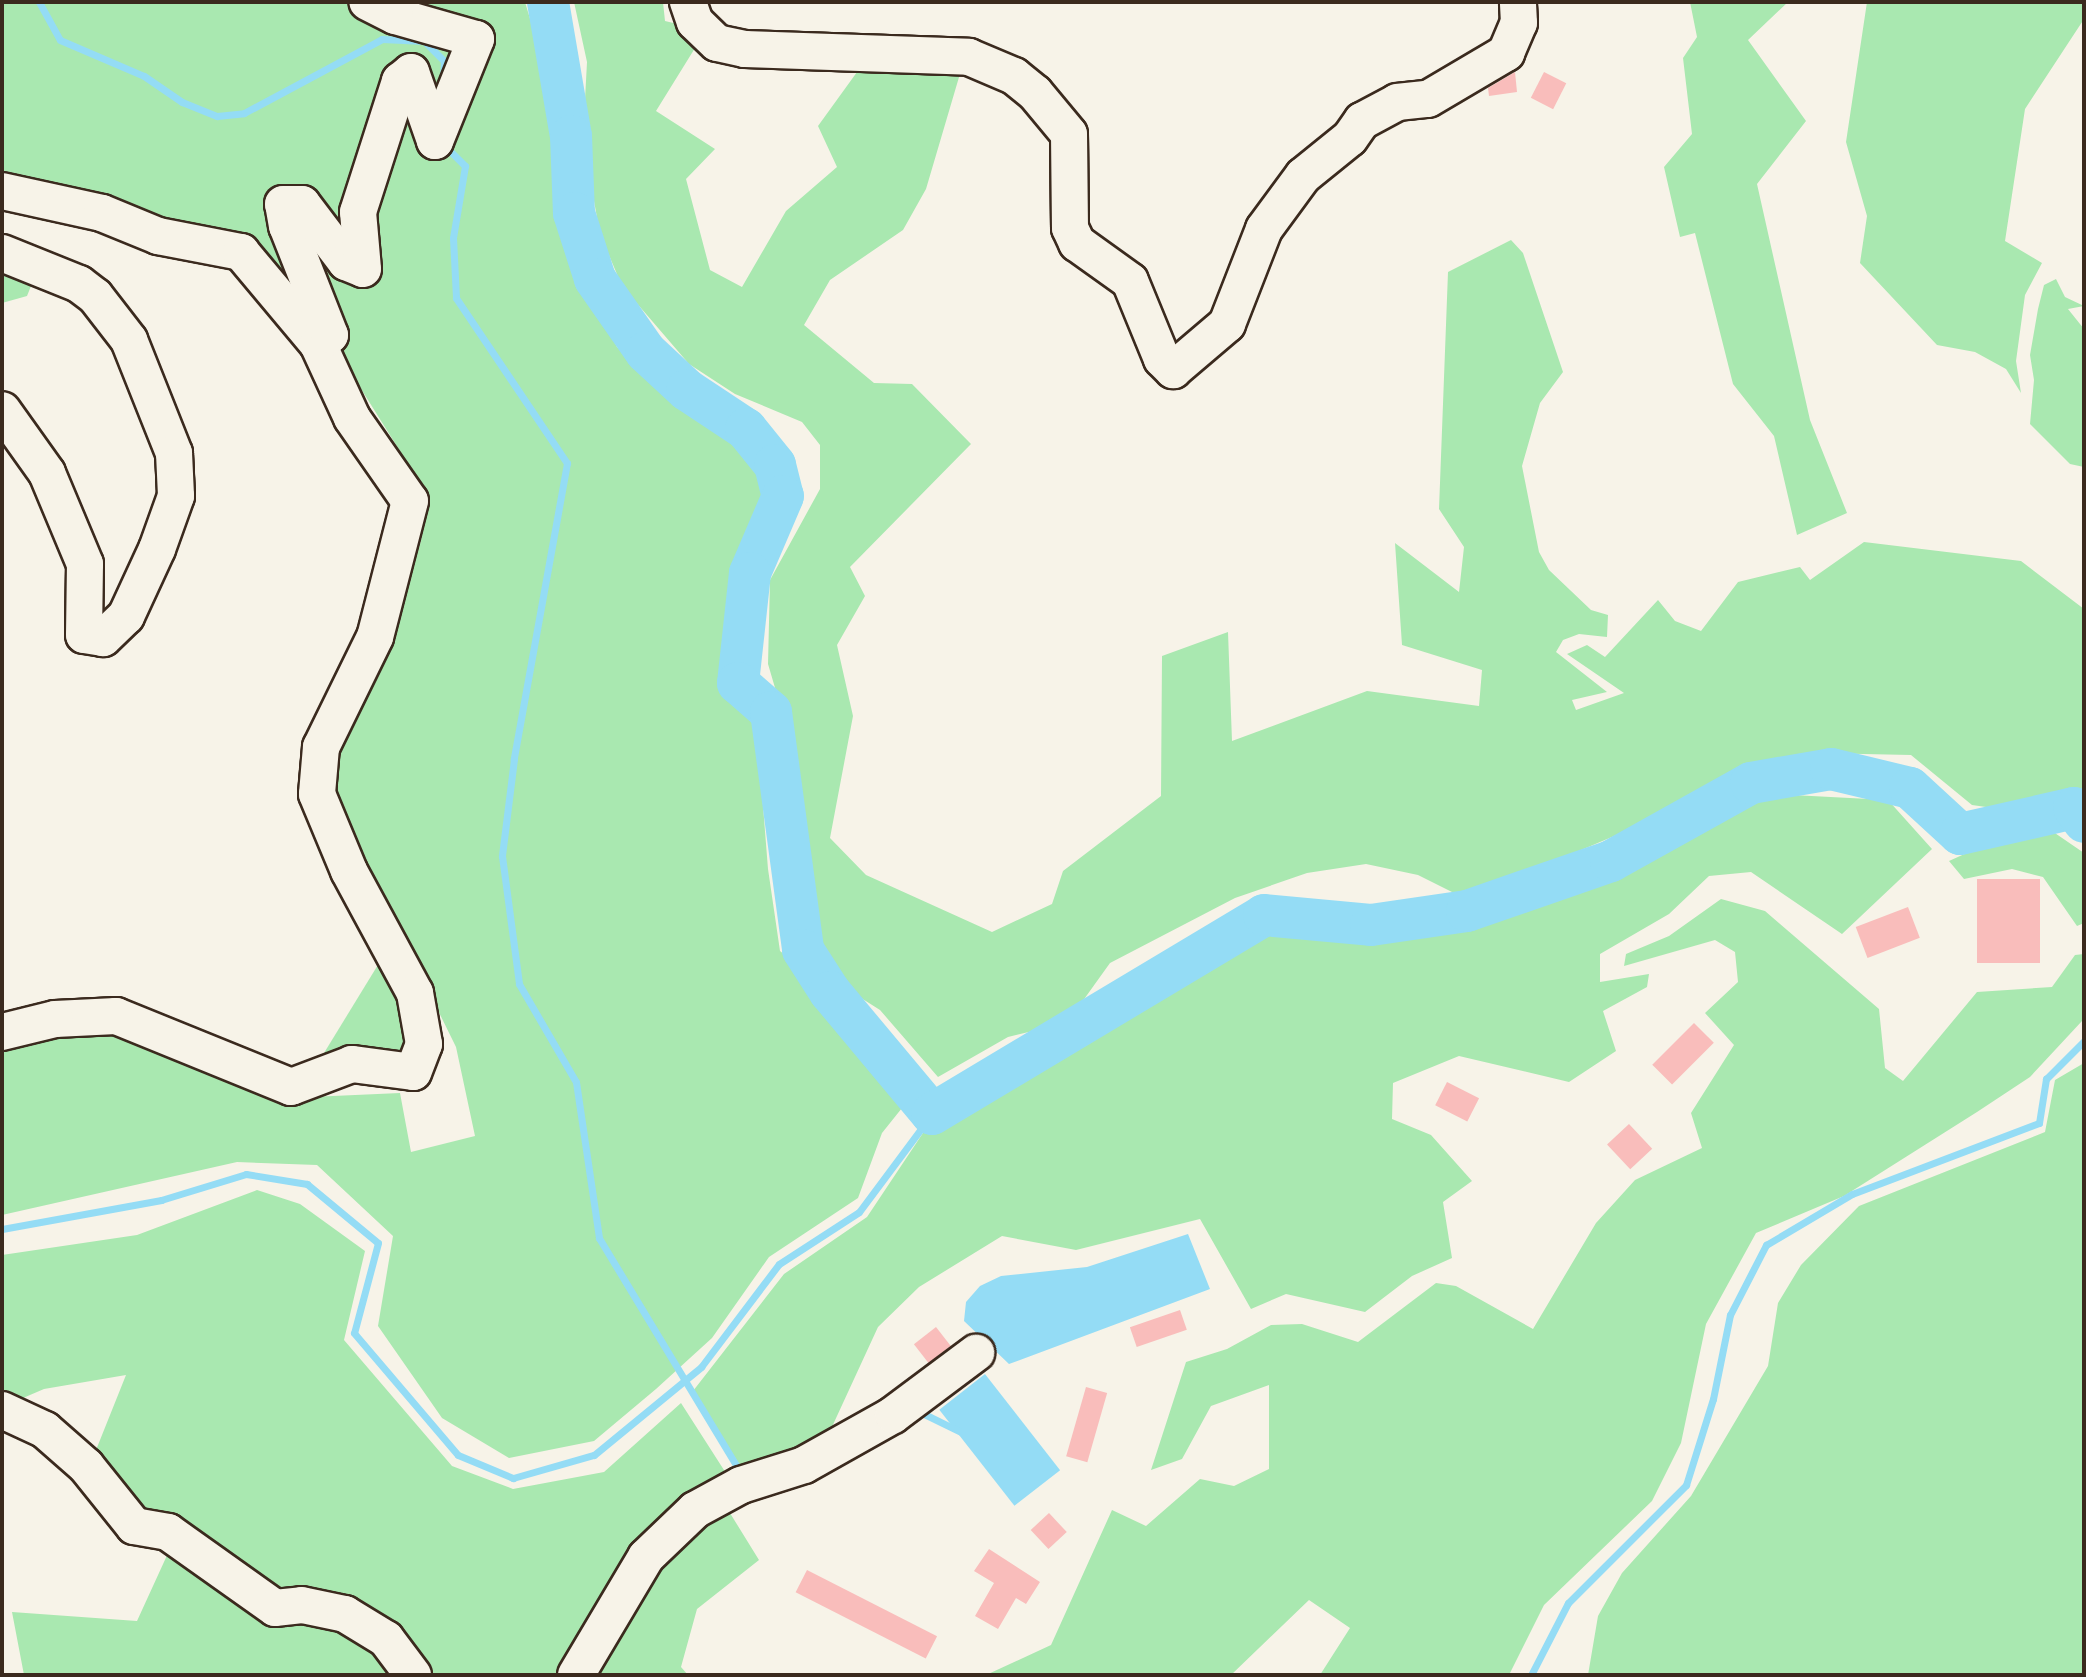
<!DOCTYPE html>
<html>
<head>
<meta charset="utf-8">
<style>
	body { margin:0 }
	#map { position:relative; width:2086px; height:1677px; overflow:hidden; background:#f7f3e8; font-family:"Comic Neue",sans-serif }
	div>[style] { position:absolute }
	.green>* { inset:0; background:#a9e8b0 }
	.water>* { inset:0; background:#94dcf5; transform-origin:0 0 }
	.stream>* { height:7px; margin:-3.5px; padding:0 3.5px; transform-origin:3.5px; border-radius:3.5px; background:#94dcf5 }
	.river>* { height:42px; margin:-21px; padding:0 21px; transform-origin:21px; border-radius:21px; background:#94dcf5 }
	.building>* { inset:0; background:#f9bdbb; transform-origin:0 0 }
	.roads { filter:drop-shadow(2px 0 #3b2a1e) drop-shadow(-2px 0 #3b2a1e) drop-shadow(0 2px #3b2a1e) drop-shadow(0 -2px #3b2a1e) }
	.minor>* { height:36px; margin:-18px; padding:0 18px; transform-origin:18px; border-radius:18px; background:#f7f3e8 }
	span { translate:-50% -50%; white-space:nowrap; text-align:center; line-height:1.15; -webkit-text-stroke:6px #f7f3e8; paint-order:stroke }
	.frame { position:absolute; inset:0; border:4px solid #3b2a1e; pointer-events:none }
</style>
</head>
<body>
<div id="map">
	<div class="green">
		<i style="clip-path:polygon(2px 2px,358px 2px,471px 42px,436px 130px,411px 68px,360px 262px,303px 199px,308px 296px,2px 182px)"></i>
		<i style="clip-path:polygon(382px 2px,525px 2px,546px 72px,558px 217px,578px 273px,617px 347px,733px 431px,772px 466px,772px 491px,743px 553px,768px 869px,780px 951px,865px 1019px,904px 1070px,914px 1093px,882px 1133px,858px 1198px,769px 1257px,712px 1338px,656px 1389px,594px 1441px,509px 1458px,442px 1418px,378px 1326px,393px 1236px,317px 1165px,237px 1162px,2px 1215px,2px 1047px,9px 1041px,116px 1029px,288px 1098px,400px 1093px,411px 1152px,475px 1136px,456px 1047px,331px 793px,335px 745px,386px 638px,420px 544px,430px 499px,331px 341px,306px 255px,364px 237px,403px 86px,419px 123px,482px 36px)"></i>
		<i style="clip-path:polygon(574px 2px,663px 2px,665px 21px,690px 27px,700px 40px,656px 111px,715px 149px,686px 179px,710px 270px,742px 287px,786px 211px,837px 167px,818px 126px,865px 61px,962px 67px,926px 189px,903px 230px,830px 280px,804px 325px,874px 383px,912px 384px,971px 444px,850px 567px,865px 596px,837px 645px,853px 716px,830px 838px,866px 875px,992px 932px,1052px 904px,1063px 871px,1161px 796px,1162px 656px,1228px 632px,1232px 741px,1367px 691px,1479px 706px,1482px 670px,1402px 645px,1395px 543px,1459px 592px,1464px 547px,1439px 509px,1448px 272px,1511px 240px,1523px 253px,1563px 372px,1540px 403px,1522px 466px,1539px 552px,1549px 570px,1591px 610px,1608px 615px,1607px 637px,1579px 634px,1563px 640px,1556px 652px,1607px 692px,1572px 700px,1576px 710px,1624px 693px,1567px 654px,1587px 645px,1605px 657px,1658px 600px,1675px 621px,1701px 631px,1738px 582px,1800px 567px,1810px 580px,1864px 542px,2021px 561px,2084px 609px,2084px 798px,2039px 798px,2000px 809px,1972px 805px,1911px 755px,1816px 753px,1751px 767px,1626px 831px,1466px 899px,1418px 875px,1366px 864px,1307px 873px,1235px 898px,1110px 963px,1077px 1009px,1037px 1030px,1008px 1037px,938px 1077px,880px 1010px,850px 991px,812px 942px,778px 698px,768px 664px,770px 580px,820px 489px,820px 445px,802px 422px,735px 394px,689px 364px,622px 286px,600px 234px,592px 190px,583px 137px,587px 62px)"></i>
		<i style="clip-path:polygon(1690px 2px,1788px 2px,1748px 40px,1806px 121px,1757px 184px,1810px 420px,1847px 513px,1797px 535px,1774px 436px,1733px 384px,1695px 233px,1680px 237px,1664px 167px,1692px 134px,1683px 58px,1697px 37px)"></i>
		<i style="clip-path:polygon(1867px 2px,2084px 2px,2084px 19px,2025px 109px,2005px 241px,2042px 263px,2025px 295px,2016px 361px,2021px 393px,2006px 369px,1975px 352px,1937px 345px,1860px 263px,1867px 216px,1846px 142px)"></i>
		<i style="clip-path:polygon(2px 271px,31px 286px,27px 296px,2px 303px)"></i>
		<i style="clip-path:polygon(2056px 279px,2065px 297px,2084px 306px,2068px 309px,2084px 329px,2084px 467px,2070px 464px,2030px 424px,2034px 380px,2030px 355px,2038px 309px,2044px 285px)"></i>
		<i style="clip-path:polygon(1755px 793px,1888px 800px,1932px 849px,1842px 934px,1751px 872px,1709px 876px,1669px 914px,1600px 954px,1600px 982px,1649px 974px,1647px 987px,1603px 1011px,1616px 1051px,1569px 1082px,1459px 1056px,1393px 1083px,1392px 1119px,1431px 1135px,1472px 1181px,1443px 1202px,1452px 1258px,1412px 1276px,1365px 1312px,1286px 1294px,1251px 1309px,1200px 1219px,1076px 1250px,1002px 1236px,919px 1287px,878px 1327px,831px 1429px,746px 1475px,693px 1391px,784px 1274px,867px 1217px,945px 1100px,1270px 925px,1472px 922px,1616px 878px)"></i>
		<i style="clip-path:polygon(2049px 829px,2084px 853px,2084px 923px,2077px 926px,2043px 877px,2012px 869px,1964px 879px,1949px 861px,2011px 833px)"></i>
		<i style="clip-path:polygon(1721px 899px,1765px 911px,1879px 1009px,1885px 1068px,1903px 1081px,1977px 992px,2052px 987px,2075px 955px,2084px 954px,2082px 1021px,2030px 1077px,1977px 1112px,1844px 1196px,1756px 1233px,1706px 1324px,1681px 1443px,1652px 1501px,1544px 1605px,1509px 1675px,1320px 1675px,1350px 1628px,1309px 1600px,1231px 1675px,986px 1675px,1051px 1645px,1112px 1510px,1146px 1526px,1200px 1479px,1234px 1486px,1269px 1469px,1269px 1385px,1211px 1406px,1182px 1459px,1151px 1470px,1186px 1362px,1227px 1349px,1271px 1325px,1302px 1324px,1358px 1342px,1436px 1283px,1456px 1286px,1533px 1329px,1596px 1223px,1635px 1180px,1702px 1148px,1691px 1113px,1734px 1045px,1705px 1013px,1738px 982px,1735px 952px,1715px 940px,1624px 966px,1626px 954px,1669px 936px)"></i>
		<i style="clip-path:polygon(384px 955px,408px 996px,405px 1063px,313px 1071px)"></i>
		<i style="clip-path:polygon(2084px 1063px,2084px 1675px,1588px 1675px,1598px 1616px,1622px 1573px,1691px 1496px,1768px 1366px,1778px 1303px,1801px 1265px,1859px 1206px,2045px 1132px,2055px 1080px)"></i>
		<i style="clip-path:polygon(257px 1190px,300px 1204px,365px 1251px,344px 1340px,452px 1466px,513px 1489px,604px 1472px,681px 1403px,731px 1481px,567px 1675px,423px 1675px,135px 1513px,94px 1455px,126px 1375px,44px 1389px,9px 1404px,2px 1401px,2px 1255px,137px 1235px)"></i>
		<i style="clip-path:polygon(725px 1505px,759px 1560px,697px 1609px,681px 1667px,688px 1675px,590px 1675px,658px 1557px)"></i>
		<i style="clip-path:polygon(169px 1551px,380px 1647px,398px 1675px,24px 1675px,12px 1612px,137px 1621px)"></i>
	</div>
	<div class="water">
		<i style="clip-path:polygon(1188px 1234px,1210px 1289px,1009px 1364px,964px 1321px,966px 1302px,980px 1286px,1001px 1276px,1087px 1267px)"></i>
		<i style="left:985px;top:1374px;width:122px;height:58px;rotate:52deg"></i>
	</div>
	<div class="stream">
		<i style="left:39px;top:2px;width:43px;rotate:61.1deg"></i>
		<i style="left:60px;top:40px;width:91px;rotate:23.2deg"></i>
		<i style="left:144px;top:76px;width:46px;rotate:34.4deg"></i>
		<i style="left:182px;top:102px;width:38px;rotate:22deg"></i>
		<i style="left:217px;top:116px;width:27px;rotate:-6deg"></i>
		<i style="left:244px;top:113px;width:157px;rotate:-28.2deg"></i>
		<i style="left:382px;top:39px;width:42px;rotate:2.7deg"></i>
		<i style="left:424px;top:41px;width:28px;rotate:45deg"></i>
		<i style="left:444px;top:61px;width:18px;rotate:93deg"></i>
		<i style="left:446px;top:147px;width:27px;rotate:45deg"></i>
		<i style="left:465px;top:166px;width:73px;rotate:99.5deg"></i>
		<i style="left:453px;top:238px;width:60px;rotate:87.1deg"></i>
		<i style="left:456px;top:298px;width:199px;rotate:56.1deg"></i>
		<i style="left:567px;top:463px;width:301px;rotate:100.2deg"></i>
		<i style="left:514px;top:759px;width:98px;rotate:97.1deg"></i>
		<i style="left:502px;top:856px;width:129px;rotate:82.4deg"></i>
		<i style="left:519px;top:984px;width:113px;rotate:59.8deg"></i>
		<i style="left:576px;top:1082px;width:158px;rotate:81.6deg"></i>
		<i style="left:599px;top:1238px;width:271px;rotate:58.9deg"></i>
		<i style="left:739px;top:1470px;width:6px;rotate:-9deg"></i>
		<i style="left:2px;top:1229px;width:162px;rotate:-10.3deg"></i>
		<i style="left:161px;top:1200px;width:89px;rotate:-17deg"></i>
		<i style="left:246px;top:1174px;width:62px;rotate:9.3deg"></i>
		<i style="left:307px;top:1184px;width:92px;rotate:39.7deg"></i>
		<i style="left:378px;top:1243px;width:93px;rotate:104.9deg"></i>
		<i style="left:354px;top:1333px;width:160px;rotate:49.6deg"></i>
		<i style="left:458px;top:1455px;width:60px;rotate:22.7deg"></i>
		<i style="left:513px;top:1478px;width:84px;rotate:-15.9deg"></i>
		<i style="left:594px;top:1455px;width:139px;rotate:-39.4deg"></i>
		<i style="left:701px;top:1367px;width:129px;rotate:-52.9deg"></i>
		<i style="left:779px;top:1264px;width:95px;rotate:-33deg"></i>
		<i style="left:859px;top:1212px;width:122px;rotate:-53.3deg"></i>
		<i style="left:918px;top:1411px;width:48px;rotate:26deg"></i>
		<i style="left:1531px;top:1675px;width:81px;rotate:-62.8deg"></i>
		<i style="left:1568px;top:1603px;width:167px;rotate:-45deg"></i>
		<i style="left:1686px;top:1485px;width:90px;rotate:-72.6deg"></i>
		<i style="left:1713px;top:1399px;width:86px;rotate:-78.6deg"></i>
		<i style="left:1730px;top:1315px;width:79px;rotate:-62.8deg"></i>
		<i style="left:1766px;top:1245px;width:100px;rotate:-30.7deg"></i>
		<i style="left:1852px;top:1194px;width:200px;rotate:-20.8deg"></i>
		<i style="left:2039px;top:1123px;width:45px;rotate:-81deg"></i>
		<i style="left:2046px;top:1079px;width:54px;rotate:-45deg"></i>
	</div>
	<div class="river">
		<i style="left:548px;top:2px;width:136px;rotate:80.3deg"></i>
		<i style="left:571px;top:136px;width:77px;rotate:87.8deg"></i>
		<i style="left:574px;top:213px;width:69px;rotate:72.3deg"></i>
		<i style="left:595px;top:279px;width:89px;rotate:55.1deg"></i>
		<i style="left:646px;top:352px;width:56px;rotate:42.8deg"></i>
		<i style="left:687px;top:390px;width:71px;rotate:33.5deg"></i>
		<i style="left:746px;top:429px;width:46px;rotate:51.1deg"></i>
		<i style="left:775px;top:465px;width:32px;rotate:76deg"></i>
		<i style="left:783px;top:496px;width:84px;rotate:113.2deg"></i>
		<i style="left:750px;top:573px;width:111px;rotate:96.2deg"></i>
		<i style="left:738px;top:683px;width:44px;rotate:41.3deg"></i>
		<i style="left:771px;top:712px;width:240px;rotate:82.3deg"></i>
		<i style="left:803px;top:950px;width:50px;rotate:57.3deg"></i>
		<i style="left:830px;top:992px;width:159px;rotate:50.1deg"></i>
		<i style="left:932px;top:1114px;width:387px;rotate:-30.9deg"></i>
		<i style="left:1264px;top:915px;width:107px;rotate:5.3deg"></i>
		<i style="left:1371px;top:925px;width:97px;rotate:-8.3deg"></i>
		<i style="left:1467px;top:911px;width:152px;rotate:-19.1deg"></i>
		<i style="left:1611px;top:861px;width:160px;rotate:-29.1deg"></i>
		<i style="left:1751px;top:783px;width:81px;rotate:-9.9deg"></i>
		<i style="left:1831px;top:769px;width:81px;rotate:13.5deg"></i>
		<i style="left:1910px;top:788px;width:68px;rotate:42.6deg"></i>
		<i style="left:1960px;top:834px;width:117px;rotate:-12.8deg"></i>
		<i style="left:2074px;top:808px;width:17px;rotate:54deg"></i>
	</div>
	<div class="building">
		<i style="clip-path:polygon(1515px 72px,1517px 92px,1489px 96px,1488px 88px)"></i>
		<i style="left:1544px;top:72px;width:25px;height:29px;rotate:27deg"></i>
		<i style="left:2040px;top:879px;width:84px;height:63px;rotate:90deg"></i>
		<i style="left:1908px;top:907px;width:33px;height:56px;rotate:69deg"></i>
		<i style="left:1694px;top:1023px;width:28px;height:59px;rotate:45deg"></i>
		<i style="left:1447px;top:1082px;width:36px;height:26px;rotate:27deg"></i>
		<i style="left:1629px;top:1124px;width:34px;height:30px;rotate:47deg"></i>
		<i style="left:1180px;top:1310px;width:21px;height:53px;rotate:71deg"></i>
		<i style="left:936px;top:1327px;width:24px;height:28px;rotate:52deg"></i>
		<i style="left:1086px;top:1387px;width:22px;height:72px;rotate:16deg"></i>
		<i style="left:1049px;top:1513px;width:26px;height:25px;rotate:47deg"></i>
		<i style="clip-path:polygon(989px 1549px,1040px 1582px,1026px 1604px,1016px 1598px,998px 1629px,975px 1616px,994px 1583px,974px 1571px)"></i>
		<i style="left:807px;top:1570px;width:146px;height:25px;rotate:27deg"></i>
	</div>
	<div class="roads">
		<div class="minor">
			<i style="left:688px;top:2px;width:21px;rotate:71deg"></i>
			<i style="left:695px;top:22px;width:30px;rotate:44deg"></i>
			<i style="left:717px;top:43px;width:29px;rotate:12deg"></i>
			<i style="left:745px;top:49px;width:224px;rotate:2deg"></i>
			<i style="left:969px;top:57px;width:49px;rotate:22.9deg"></i>
			<i style="left:1014px;top:76px;width:27px;rotate:39deg"></i>
			<i style="left:1035px;top:93px;width:53px;rotate:50.3deg"></i>
			<i style="left:1069px;top:134px;width:94px;rotate:89.4deg"></i>
			<i style="left:1070px;top:228px;width:17px;rotate:65deg"></i>
			<i style="left:1077px;top:243px;width:65px;rotate:35.6deg"></i>
			<i style="left:1130px;top:281px;width:84px;rotate:67.7deg"></i>
			<i style="left:1162px;top:359px;width:16px;rotate:45deg"></i>
			<i style="left:1173px;top:370px;width:71px;rotate:-40.4deg"></i>
			<i style="left:1227px;top:324px;width:102px;rotate:-68.7deg"></i>
			<i style="left:1264px;top:229px;width:66px;rotate:-53.7deg"></i>
			<i style="left:1303px;top:176px;width:60px;rotate:-39deg"></i>
			<i style="left:1350px;top:138px;width:21px;rotate:-55deg"></i>
			<i style="left:1362px;top:121px;width:40px;rotate:-28deg"></i>
			<i style="left:1397px;top:102px;width:31px;rotate:-6deg"></i>
			<i style="left:1428px;top:99px;width:91px;rotate:-30.5deg"></i>
			<i style="left:1506px;top:53px;width:33px;rotate:-67deg"></i>
			<i style="left:1519px;top:23px;width:21px;rotate:-93deg"></i>
			<i style="left:2px;top:191px;width:102px;rotate:12.4deg"></i>
			<i style="left:102px;top:213px;width:61px;rotate:22.3deg"></i>
			<i style="left:158px;top:236px;width:85px;rotate:10.9deg"></i>
			<i style="left:241px;top:252px;width:120px;rotate:50.1deg"></i>
			<i style="left:318px;top:344px;width:81px;rotate:65.3deg"></i>
			<i style="left:352px;top:418px;width:101px;rotate:55.1deg"></i>
			<i style="left:410px;top:501px;width:140px;rotate:104.4deg"></i>
			<i style="left:375px;top:637px;width:123px;rotate:116.1deg"></i>
			<i style="left:321px;top:747px;width:47px;rotate:94.9deg"></i>
			<i style="left:317px;top:794px;width:83px;rotate:67.4deg"></i>
			<i style="left:349px;top:871px;width:139px;rotate:61.6deg"></i>
			<i style="left:415px;top:993px;width:52px;rotate:80deg"></i>
			<i style="left:424px;top:1044px;width:30px;rotate:111deg"></i>
			<i style="left:413px;top:1072px;width:62px;rotate:-172.5deg"></i>
			<i style="left:352px;top:1064px;width:65px;rotate:159.3deg"></i>
			<i style="left:291px;top:1087px;width:189px;rotate:-157.9deg"></i>
			<i style="left:116px;top:1016px;width:61px;rotate:177.2deg"></i>
			<i style="left:55px;top:1019px;width:55px;rotate:166.2deg"></i>
			<i style="left:2px;top:253px;width:83px;rotate:21.9deg"></i>
			<i style="left:79px;top:284px;width:20px;rotate:37deg"></i>
			<i style="left:95px;top:296px;width:56px;rotate:52.3deg"></i>
			<i style="left:129px;top:340px;width:122px;rotate:68.3deg"></i>
			<i style="left:174px;top:453px;width:43px;rotate:87.3deg"></i>
			<i style="left:176px;top:496px;width:56px;rotate:109.7deg"></i>
			<i style="left:157px;top:549px;width:74px;rotate:114.8deg"></i>
			<i style="left:126px;top:616px;width:32px;rotate:136deg"></i>
			<i style="left:103px;top:638px;width:19px;rotate:-171deg"></i>
			<i style="left:84px;top:635px;width:71px;rotate:-89.2deg"></i>
			<i style="left:85px;top:564px;width:99px;rotate:-112.7deg"></i>
			<i style="left:47px;top:473px;width:77px;rotate:-125.5deg"></i>
			<i style="left:318px;top:344px;width:15px;rotate:-37deg"></i>
			<i style="left:330px;top:335px;width:117px;rotate:-111.5deg"></i>
			<i style="left:287px;top:226px;width:22px;rotate:-100deg"></i>
			<i style="left:283px;top:204px;width:19px"></i>
			<i style="left:302px;top:204px;width:73px;rotate:52.8deg"></i>
			<i style="left:346px;top:262px;width:18px;rotate:22deg"></i>
			<i style="left:363px;top:269px;width:57px;rotate:-95deg"></i>
			<i style="left:358px;top:212px;width:138px;rotate:-72.2deg"></i>
			<i style="left:400px;top:81px;width:14px;rotate:-39deg"></i>
			<i style="left:411px;top:72px;width:73px;rotate:70.8deg"></i>
			<i style="left:435px;top:141px;width:110px;rotate:-68.1deg"></i>
			<i style="left:476px;top:39px;width:84px;rotate:-164.1deg"></i>
			<i style="left:395px;top:16px;width:31px;rotate:-153deg"></i>
			<i style="left:2px;top:1410px;width:47px;rotate:24.9deg"></i>
			<i style="left:45px;top:1430px;width:55px;rotate:41.3deg"></i>
			<i style="left:86px;top:1466px;width:77px;rotate:51.3deg"></i>
			<i style="left:134px;top:1526px;width:35px;rotate:10deg"></i>
			<i style="left:168px;top:1532px;width:131px;rotate:35.4deg"></i>
			<i style="left:275px;top:1608px;width:27px;rotate:-6deg"></i>
			<i style="left:302px;top:1605px;width:44px;rotate:11.8deg"></i>
			<i style="left:345px;top:1614px;width:48px;rotate:31.4deg"></i>
			<i style="left:386px;top:1639px;width:45px;rotate:53.1deg"></i>
			<i style="left:576px;top:1675px;width:137px;rotate:-59.3deg"></i>
			<i style="left:646px;top:1557px;width:68px;rotate:-43.8deg"></i>
			<i style="left:695px;top:1510px;width:52px;rotate:-28.5deg"></i>
			<i style="left:741px;top:1485px;width:66px;rotate:-17.6deg"></i>
			<i style="left:804px;top:1465px;width:102px;rotate:-29.3deg"></i>
			<i style="left:893px;top:1415px;width:104px;rotate:-36.8deg"></i>
		</div>
	</div>
	<div class="frame"></div>
</div>
</body>
</html>
